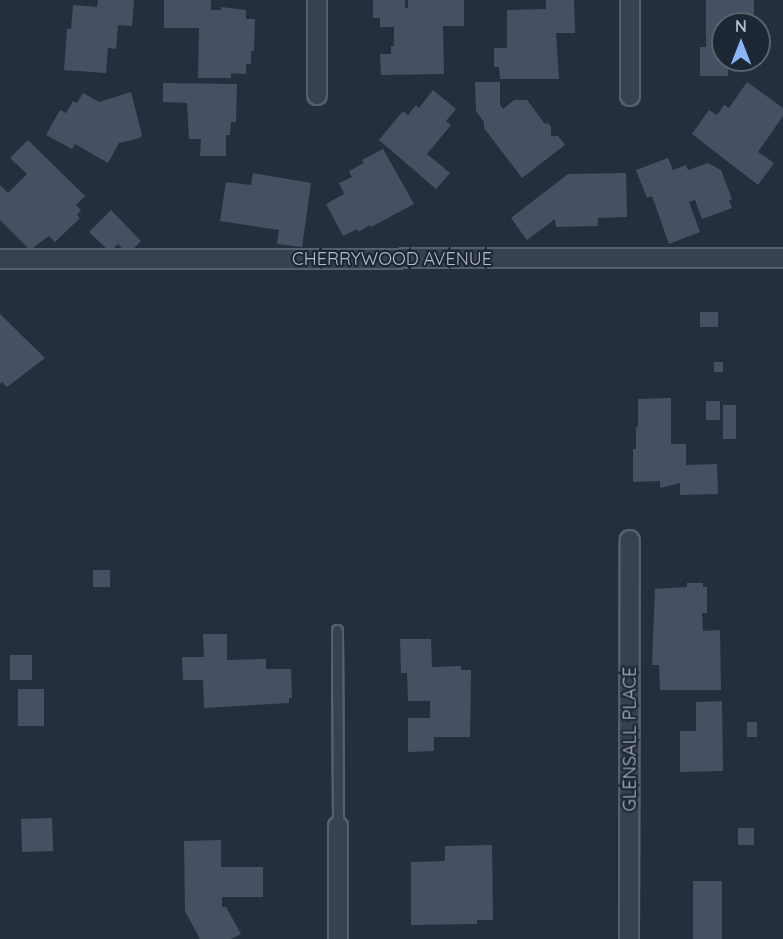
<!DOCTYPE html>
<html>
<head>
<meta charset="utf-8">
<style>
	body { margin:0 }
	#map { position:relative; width:783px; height:939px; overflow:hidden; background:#242f3e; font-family:Quicksand,sans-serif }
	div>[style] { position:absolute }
	.building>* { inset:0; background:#455162; transform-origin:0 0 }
	.roads { filter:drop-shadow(2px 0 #565f6c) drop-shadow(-2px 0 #565f6c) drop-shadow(0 2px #565f6c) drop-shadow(0 -2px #565f6c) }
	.lane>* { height:9px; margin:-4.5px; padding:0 4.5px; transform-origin:4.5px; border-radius:4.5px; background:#38414e }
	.street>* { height:18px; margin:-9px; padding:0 9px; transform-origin:9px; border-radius:9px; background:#38414e }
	span { translate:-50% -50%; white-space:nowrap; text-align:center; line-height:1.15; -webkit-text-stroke:4.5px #1d2633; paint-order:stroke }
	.street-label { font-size:18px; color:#b4bcc9 }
	.north { position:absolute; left:711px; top:12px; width:60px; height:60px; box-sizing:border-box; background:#1d2633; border:2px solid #59626f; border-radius:50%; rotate:0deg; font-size:16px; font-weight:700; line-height:24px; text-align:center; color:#b4bcc9 }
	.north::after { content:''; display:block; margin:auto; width:21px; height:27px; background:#8ab4f8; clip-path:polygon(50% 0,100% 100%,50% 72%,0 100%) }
</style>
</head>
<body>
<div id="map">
	<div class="building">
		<i style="clip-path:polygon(98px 0,134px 0,132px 26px,118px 25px,116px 49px,108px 48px,106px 73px,64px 70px,67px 29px,71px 29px,73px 5px,97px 7px)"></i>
		<i style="clip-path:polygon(164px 0,211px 0,211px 10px,221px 10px,221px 7px,246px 10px,246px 19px,255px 19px,254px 51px,251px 51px,251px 64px,246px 64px,246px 74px,231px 73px,231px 78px,198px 78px,199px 28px,164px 28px)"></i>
		<i style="clip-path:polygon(373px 0,405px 0,405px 8px,408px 8px,408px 0,464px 0,464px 26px,443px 26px,444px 74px,381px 75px,380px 54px,391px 54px,391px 46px,394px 46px,394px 27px,380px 27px,380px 18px,373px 18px)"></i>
		<i style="clip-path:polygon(546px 0,574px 0,575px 33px,556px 33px,559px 79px,500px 79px,499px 67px,494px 67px,494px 48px,507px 48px,507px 10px,546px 9px)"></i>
		<i style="clip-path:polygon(706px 0,754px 0,754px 24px,723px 24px,723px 60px,728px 60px,728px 76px,700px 76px,700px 47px,706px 47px)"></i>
		<i style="clip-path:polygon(475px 82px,500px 82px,500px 105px,503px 109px,514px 100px,527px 100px,545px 124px,548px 123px,551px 127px,551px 136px,558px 136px,565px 145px,522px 178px,484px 128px,484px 122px,476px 111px)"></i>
		<i style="clip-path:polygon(747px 82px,783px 108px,783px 116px,758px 152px,774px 163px,758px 185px,692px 134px,709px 110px,717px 115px,724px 105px,729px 108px)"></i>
		<i style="clip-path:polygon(163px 83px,237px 84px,236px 122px,231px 122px,230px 135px,226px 135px,226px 156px,200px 156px,201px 139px,189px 139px,187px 103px,163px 102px)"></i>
		<i style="clip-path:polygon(433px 90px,456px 109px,446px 121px,451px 125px,427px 154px,450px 173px,436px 189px,379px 140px,403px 111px,408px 115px,416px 105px,419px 108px)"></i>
		<i style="clip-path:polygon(131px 92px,142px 135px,140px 138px,119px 143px,108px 163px,75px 144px,72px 149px,46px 135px,60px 110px,66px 113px,73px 101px,77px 103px,83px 93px,99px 102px)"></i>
		<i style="clip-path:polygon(28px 140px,85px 196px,76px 205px,81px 210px,77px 215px,80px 218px,55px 242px,49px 236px,30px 250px,0 220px,0 185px,8px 193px,27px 174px,10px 158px)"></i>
		<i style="clip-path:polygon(383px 149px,414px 204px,371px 227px,370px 225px,358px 232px,357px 229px,343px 236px,326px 204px,344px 194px,339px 183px,352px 177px,349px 171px,364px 163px,362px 160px)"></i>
		<i style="clip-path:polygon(668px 158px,673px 170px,686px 165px,688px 170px,708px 163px,721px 170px,732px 199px,729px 201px,732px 208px,702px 219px,695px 200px,689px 202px,700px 232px,669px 244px,652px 196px,647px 198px,636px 170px)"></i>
		<i style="clip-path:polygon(253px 173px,311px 183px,302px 247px,277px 244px,279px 230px,220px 221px,226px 182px,251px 185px)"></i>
		<i style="clip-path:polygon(626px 173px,627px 217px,598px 218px,598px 226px,556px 227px,555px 219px,527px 240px,511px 218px,568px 174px)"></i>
		<i style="clip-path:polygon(111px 210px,141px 241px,128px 254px,118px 244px,110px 252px,89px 232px)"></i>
		<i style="left:718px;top:312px;width:15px;height:18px;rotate:90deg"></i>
		<i style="clip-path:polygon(0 314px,45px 358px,7px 387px,2px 382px,0 384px)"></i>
		<i style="left:714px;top:362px;width:9px;height:10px"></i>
		<i style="clip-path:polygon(671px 398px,671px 444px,686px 444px,686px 465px,717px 464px,718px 494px,680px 495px,680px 483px,660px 488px,660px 481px,633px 482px,633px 449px,636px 449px,636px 427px,638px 427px,638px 399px)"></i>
		<i style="left:706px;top:401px;width:14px;height:19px"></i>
		<i style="left:723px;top:405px;width:13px;height:34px"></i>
		<i style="left:93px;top:570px;width:17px;height:17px"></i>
		<i style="clip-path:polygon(687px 583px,703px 583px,703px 587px,707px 587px,707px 613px,702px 613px,703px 631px,720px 630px,721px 690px,660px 690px,659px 665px,652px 665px,655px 589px,687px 587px)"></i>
		<i style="clip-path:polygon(203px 634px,227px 634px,227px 660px,266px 659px,266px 669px,291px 669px,292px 698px,289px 698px,289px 703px,204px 708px,203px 680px,183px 680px,182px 657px,204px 657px)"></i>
		<i style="clip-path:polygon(400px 639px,431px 639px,432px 667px,461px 666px,461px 670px,471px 670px,470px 737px,434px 737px,434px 751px,408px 752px,408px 718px,430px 718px,430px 701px,408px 701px,407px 673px,401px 673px)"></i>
		<i style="left:10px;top:655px;width:22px;height:25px"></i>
		<i style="left:18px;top:689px;width:26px;height:37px"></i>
		<i style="clip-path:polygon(722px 701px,723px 771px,680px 772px,680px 731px,696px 731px,696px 702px)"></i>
		<i style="left:747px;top:722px;width:10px;height:15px"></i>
		<i style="left:52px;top:818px;width:33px;height:31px;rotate:88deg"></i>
		<i style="left:754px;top:828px;width:17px;height:16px;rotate:90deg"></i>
		<i style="clip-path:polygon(221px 840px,221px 867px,263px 867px,263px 897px,222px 897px,222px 907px,226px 907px,241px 934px,231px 939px,200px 939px,185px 911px,184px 841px)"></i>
		<i style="clip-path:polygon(492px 845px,493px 920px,477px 920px,477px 924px,411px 925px,411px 862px,445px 861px,445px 846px)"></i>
		<i style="left:693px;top:881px;width:29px;height:58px"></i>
	</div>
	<div class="roads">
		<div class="lane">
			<i style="left:337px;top:630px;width:196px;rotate:89.7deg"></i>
		</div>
		<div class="street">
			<i style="left:317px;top:95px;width:95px;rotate:-90deg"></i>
			<i style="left:630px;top:96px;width:96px;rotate:-90deg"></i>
			<i style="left:0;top:259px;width:783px;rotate:-0.07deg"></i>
			<i style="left:338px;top:826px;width:113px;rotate:90deg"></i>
			<i style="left:629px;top:939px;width:399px;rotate:-89.9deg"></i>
		</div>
	</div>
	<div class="street-label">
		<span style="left:392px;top:259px">CHERRYWOOD AVENUE</span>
		<span style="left:630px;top:739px;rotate:-90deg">GLENSALL PLACE</span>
	</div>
	<div class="north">N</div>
</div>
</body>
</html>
